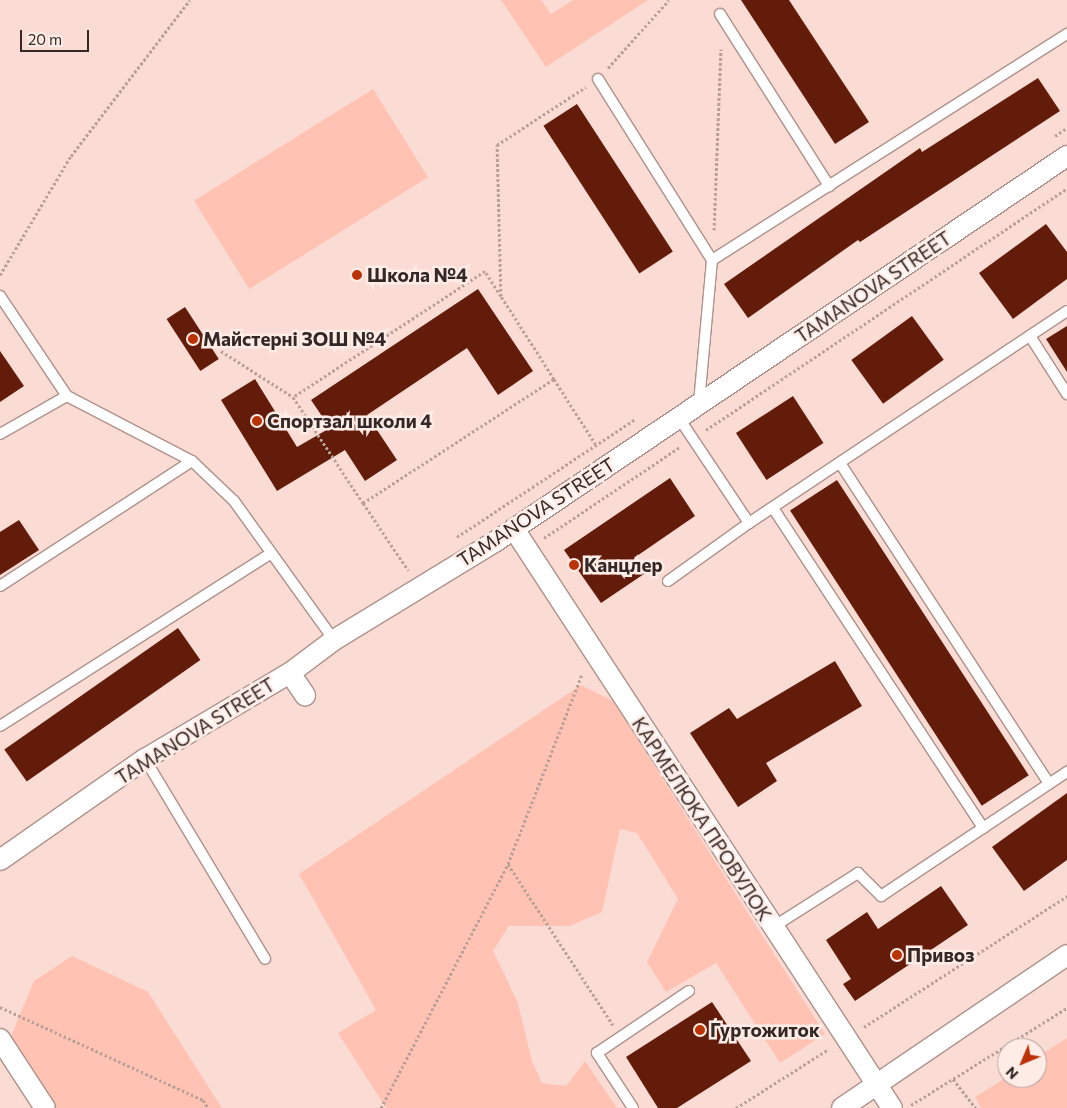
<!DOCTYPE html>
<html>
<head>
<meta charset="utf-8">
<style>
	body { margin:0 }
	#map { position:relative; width:1067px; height:1108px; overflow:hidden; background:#fbdcd4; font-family:Commissioner,sans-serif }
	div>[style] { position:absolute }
	.green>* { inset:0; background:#ffc2b3; transform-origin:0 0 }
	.building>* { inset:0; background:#631c0a; transform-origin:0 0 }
	.path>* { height:3px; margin-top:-1.5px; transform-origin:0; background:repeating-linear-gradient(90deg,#b8a099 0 2.5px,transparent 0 5px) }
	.roads { filter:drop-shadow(1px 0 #ae918a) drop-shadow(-1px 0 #ae918a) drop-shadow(0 1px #ae918a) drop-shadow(0 -1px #ae918a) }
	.lane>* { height:10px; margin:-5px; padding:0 5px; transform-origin:5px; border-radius:5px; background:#fff }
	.street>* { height:20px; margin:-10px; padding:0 10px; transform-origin:10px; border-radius:10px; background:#fff }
	.dots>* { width:14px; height:14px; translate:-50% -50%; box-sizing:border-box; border:2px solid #ffece7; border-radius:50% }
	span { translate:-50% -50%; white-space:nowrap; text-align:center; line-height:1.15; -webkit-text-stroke:5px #ffece7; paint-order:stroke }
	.poi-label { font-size:19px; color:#332825; font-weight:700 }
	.left { translate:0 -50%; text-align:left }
	.street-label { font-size:19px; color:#332825 }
	.north { position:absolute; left:997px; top:1038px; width:50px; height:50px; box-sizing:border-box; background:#ffece7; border:1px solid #ad9e99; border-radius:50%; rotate:225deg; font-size:14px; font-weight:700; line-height:20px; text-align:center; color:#332825 }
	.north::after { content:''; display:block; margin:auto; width:18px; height:22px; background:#bb3205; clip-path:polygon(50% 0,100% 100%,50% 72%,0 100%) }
	.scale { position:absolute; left:20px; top:30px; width:69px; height:22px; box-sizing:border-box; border:2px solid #332825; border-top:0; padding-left:6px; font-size:15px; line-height:18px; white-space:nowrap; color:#332825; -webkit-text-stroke:4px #ffece7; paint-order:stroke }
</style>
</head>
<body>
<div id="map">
	<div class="green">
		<i style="clip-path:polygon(501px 0,541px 0,551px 14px,573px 0,648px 0,546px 67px)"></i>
		<i style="left:373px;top:89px;width:104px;height:211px;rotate:58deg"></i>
		<i style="clip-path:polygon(581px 685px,613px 701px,825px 1034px,780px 1063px,716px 963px,666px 992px,647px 962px,678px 899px,637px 833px,620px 829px,602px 912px,570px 926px,509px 926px,493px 951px,518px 1003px,532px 1061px,542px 1083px,566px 1086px,585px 1061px,617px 1108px,386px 1108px,338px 1033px,376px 1010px,299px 874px)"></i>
		<i style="clip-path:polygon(72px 956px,148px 992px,222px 1108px,53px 1108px,9px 1041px,34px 981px)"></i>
		<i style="clip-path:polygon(1067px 1038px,1067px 1108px,981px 1108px,975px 1097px,1007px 1077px,1037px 1078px,1037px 1057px)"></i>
	</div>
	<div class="building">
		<i style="clip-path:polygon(741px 0,789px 0,869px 122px,835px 144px)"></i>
		<i style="clip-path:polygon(1038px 78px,1060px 111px,860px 242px,858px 240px,748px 318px,724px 284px,920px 148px,922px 152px)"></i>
		<i style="left:577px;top:104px;width:176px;height:40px;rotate:57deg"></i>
		<i style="clip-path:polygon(1046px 224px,1067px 252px,1067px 279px,1013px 319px,979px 273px)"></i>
		<i style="clip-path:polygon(478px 289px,533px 371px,498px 395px,467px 348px,367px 415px,397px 460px,365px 481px,345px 450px,277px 491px,221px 400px,255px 379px,297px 447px,330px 428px,311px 400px)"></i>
		<i style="left:185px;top:307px;width:62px;height:22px;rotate:57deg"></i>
		<i style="left:912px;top:316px;width:54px;height:75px;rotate:54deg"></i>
		<i style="clip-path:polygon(1067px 326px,1067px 372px,1046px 339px)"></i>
		<i style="clip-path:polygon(0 351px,24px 386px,0 402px)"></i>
		<i style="left:793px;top:396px;width:56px;height:68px;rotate:57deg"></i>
		<i style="clip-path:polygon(670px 478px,695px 516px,634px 558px,644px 574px,601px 603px,564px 550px)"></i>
		<i style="left:837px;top:480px;width:352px;height:56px;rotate:57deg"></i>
		<i style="clip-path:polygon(19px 520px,39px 550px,0 575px,0 532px)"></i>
		<i style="left:178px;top:628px;width:39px;height:212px;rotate:55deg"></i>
		<i style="clip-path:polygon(835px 661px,862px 706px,766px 763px,777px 781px,738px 807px,690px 733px,729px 708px,737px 719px)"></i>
		<i style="clip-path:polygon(1067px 793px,1067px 860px,1024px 891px,992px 847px)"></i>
		<i style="clip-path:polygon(941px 886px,968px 925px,855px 1001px,843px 984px,851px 979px,826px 940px,867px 912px,878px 929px)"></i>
		<i style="clip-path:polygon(712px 1002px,751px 1061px,677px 1108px,658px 1108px,626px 1057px)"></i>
	</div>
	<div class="path">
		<i style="left:608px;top:68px;width:91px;rotate:-48.1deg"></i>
		<i style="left:1055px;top:136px;width:14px;rotate:-34deg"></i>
		<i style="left:714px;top:230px;width:181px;rotate:-87.8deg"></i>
		<i style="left:0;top:275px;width:139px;rotate:-59.2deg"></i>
		<i style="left:71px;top:156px;width:196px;rotate:-52.7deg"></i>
		<i style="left:501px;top:296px;width:30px;rotate:-123deg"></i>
		<i style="left:485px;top:271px;width:230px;rotate:146.7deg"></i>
		<i style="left:293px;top:397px;width:127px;rotate:56.6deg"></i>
		<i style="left:363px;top:503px;width:228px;rotate:-33deg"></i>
		<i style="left:554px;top:379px;width:98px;rotate:-122.6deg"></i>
		<i style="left:501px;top:296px;width:151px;rotate:-91.5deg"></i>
		<i style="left:497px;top:145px;width:106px;rotate:-33.1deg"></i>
		<i style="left:221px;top:351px;width:85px;rotate:32.6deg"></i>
		<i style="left:554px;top:379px;width:78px;rotate:57.5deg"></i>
		<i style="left:706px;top:430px;width:435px;rotate:-33.8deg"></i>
		<i style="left:363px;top:503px;width:81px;rotate:56.1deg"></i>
		<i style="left:457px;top:537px;width:214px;rotate:-33.5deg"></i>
		<i style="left:544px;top:538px;width:164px;rotate:-33.8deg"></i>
		<i style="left:508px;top:864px;width:192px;rotate:56.9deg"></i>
		<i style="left:0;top:1007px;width:223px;rotate:24.6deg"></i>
		<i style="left:203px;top:1100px;width:9px;rotate:58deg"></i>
		<i style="left:864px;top:1027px;width:242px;rotate:-32.8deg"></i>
		<i style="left:953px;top:1079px;width:37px;rotate:52deg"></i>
		<i style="left:911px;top:1105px;width:184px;rotate:-31.9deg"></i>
		<i style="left:381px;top:1108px;width:275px;rotate:-62.5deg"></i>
		<i style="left:508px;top:864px;width:204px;rotate:-68.7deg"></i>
		<i style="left:736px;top:1108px;width:110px;rotate:-32.4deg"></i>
	</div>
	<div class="roads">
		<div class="lane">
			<i style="left:720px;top:14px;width:204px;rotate:57.6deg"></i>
			<i style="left:598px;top:79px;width:214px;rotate:57.8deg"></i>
			<i style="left:712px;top:260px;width:144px;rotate:95.2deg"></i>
			<i style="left:712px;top:260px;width:421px;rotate:-32.5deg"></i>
			<i style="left:0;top:296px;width:120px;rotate:56.2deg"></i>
			<i style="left:67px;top:396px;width:141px;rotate:27.5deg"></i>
			<i style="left:192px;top:461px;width:58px;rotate:43.6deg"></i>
			<i style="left:234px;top:501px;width:171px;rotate:54.3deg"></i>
			<i style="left:1030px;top:336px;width:69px;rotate:57.5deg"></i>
			<i style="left:0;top:434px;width:77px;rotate:-29.6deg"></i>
			<i style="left:840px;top:463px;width:383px;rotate:56.9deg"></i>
			<i style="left:773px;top:508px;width:383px;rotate:56.7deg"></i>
			<i style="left:749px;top:523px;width:382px;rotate:-33.7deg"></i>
			<i style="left:668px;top:581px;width:100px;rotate:-35.6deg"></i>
			<i style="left:749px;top:523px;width:126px;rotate:-123.7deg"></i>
			<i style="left:0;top:586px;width:229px;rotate:-33.1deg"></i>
			<i style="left:0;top:726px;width:320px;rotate:-32.5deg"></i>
			<i style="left:145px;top:759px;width:233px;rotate:59deg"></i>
			<i style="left:773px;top:927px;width:101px;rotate:-32.4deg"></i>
			<i style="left:858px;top:873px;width:33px;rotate:45deg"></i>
			<i style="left:881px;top:896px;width:224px;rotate:-33.7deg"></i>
			<i style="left:633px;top:1108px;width:66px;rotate:-123.2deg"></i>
			<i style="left:597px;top:1053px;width:111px;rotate:-34deg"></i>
		</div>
		<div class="street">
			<i style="left:514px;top:529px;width:691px;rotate:56.86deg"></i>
			<i style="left:290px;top:673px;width:27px;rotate:56deg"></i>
			<i style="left:0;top:860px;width:177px;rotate:-34.9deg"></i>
			<i style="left:145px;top:759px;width:169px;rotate:-30.7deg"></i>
			<i style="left:290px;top:673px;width:55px;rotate:-36.9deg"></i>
			<i style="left:334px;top:640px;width:190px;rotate:-31.4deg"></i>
			<i style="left:496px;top:541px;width:689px;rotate:-33.99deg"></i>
			<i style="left:0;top:1039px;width:82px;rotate:56.9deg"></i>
			<i style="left:842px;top:1108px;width:272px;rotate:-34.2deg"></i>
		</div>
	</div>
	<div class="dots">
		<i style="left:357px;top:275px;background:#bb3205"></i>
		<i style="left:193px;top:339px;background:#bb3205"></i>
		<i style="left:257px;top:421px;background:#bb3205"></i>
		<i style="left:574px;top:565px;background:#bb3205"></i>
		<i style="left:897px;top:955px;background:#bb3205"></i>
		<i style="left:700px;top:1030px;background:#bb3205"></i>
	</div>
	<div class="poi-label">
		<span class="left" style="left:367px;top:275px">Школа №4</span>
		<span class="left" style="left:203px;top:339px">Майстерні ЗОШ №4</span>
		<span class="left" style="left:267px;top:421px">Спортзал школи 4</span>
		<span class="left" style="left:584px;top:565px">Канцлер</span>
		<span class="left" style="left:907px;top:955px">Привоз</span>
		<span class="left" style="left:710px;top:1030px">Гуртожиток</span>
	</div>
	<div class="street-label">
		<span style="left:873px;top:287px;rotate:-34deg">TAMANOVA STREET</span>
		<span style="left:536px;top:512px;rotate:-33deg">TAMANOVA STREET</span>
		<span style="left:195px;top:731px;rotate:-32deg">TAMANOVA STREET</span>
		<span style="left:702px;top:819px;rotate:57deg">КАРМЕЛЮКА ПРОВУЛОК</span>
	</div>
	<div class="north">N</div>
	<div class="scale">20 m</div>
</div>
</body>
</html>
